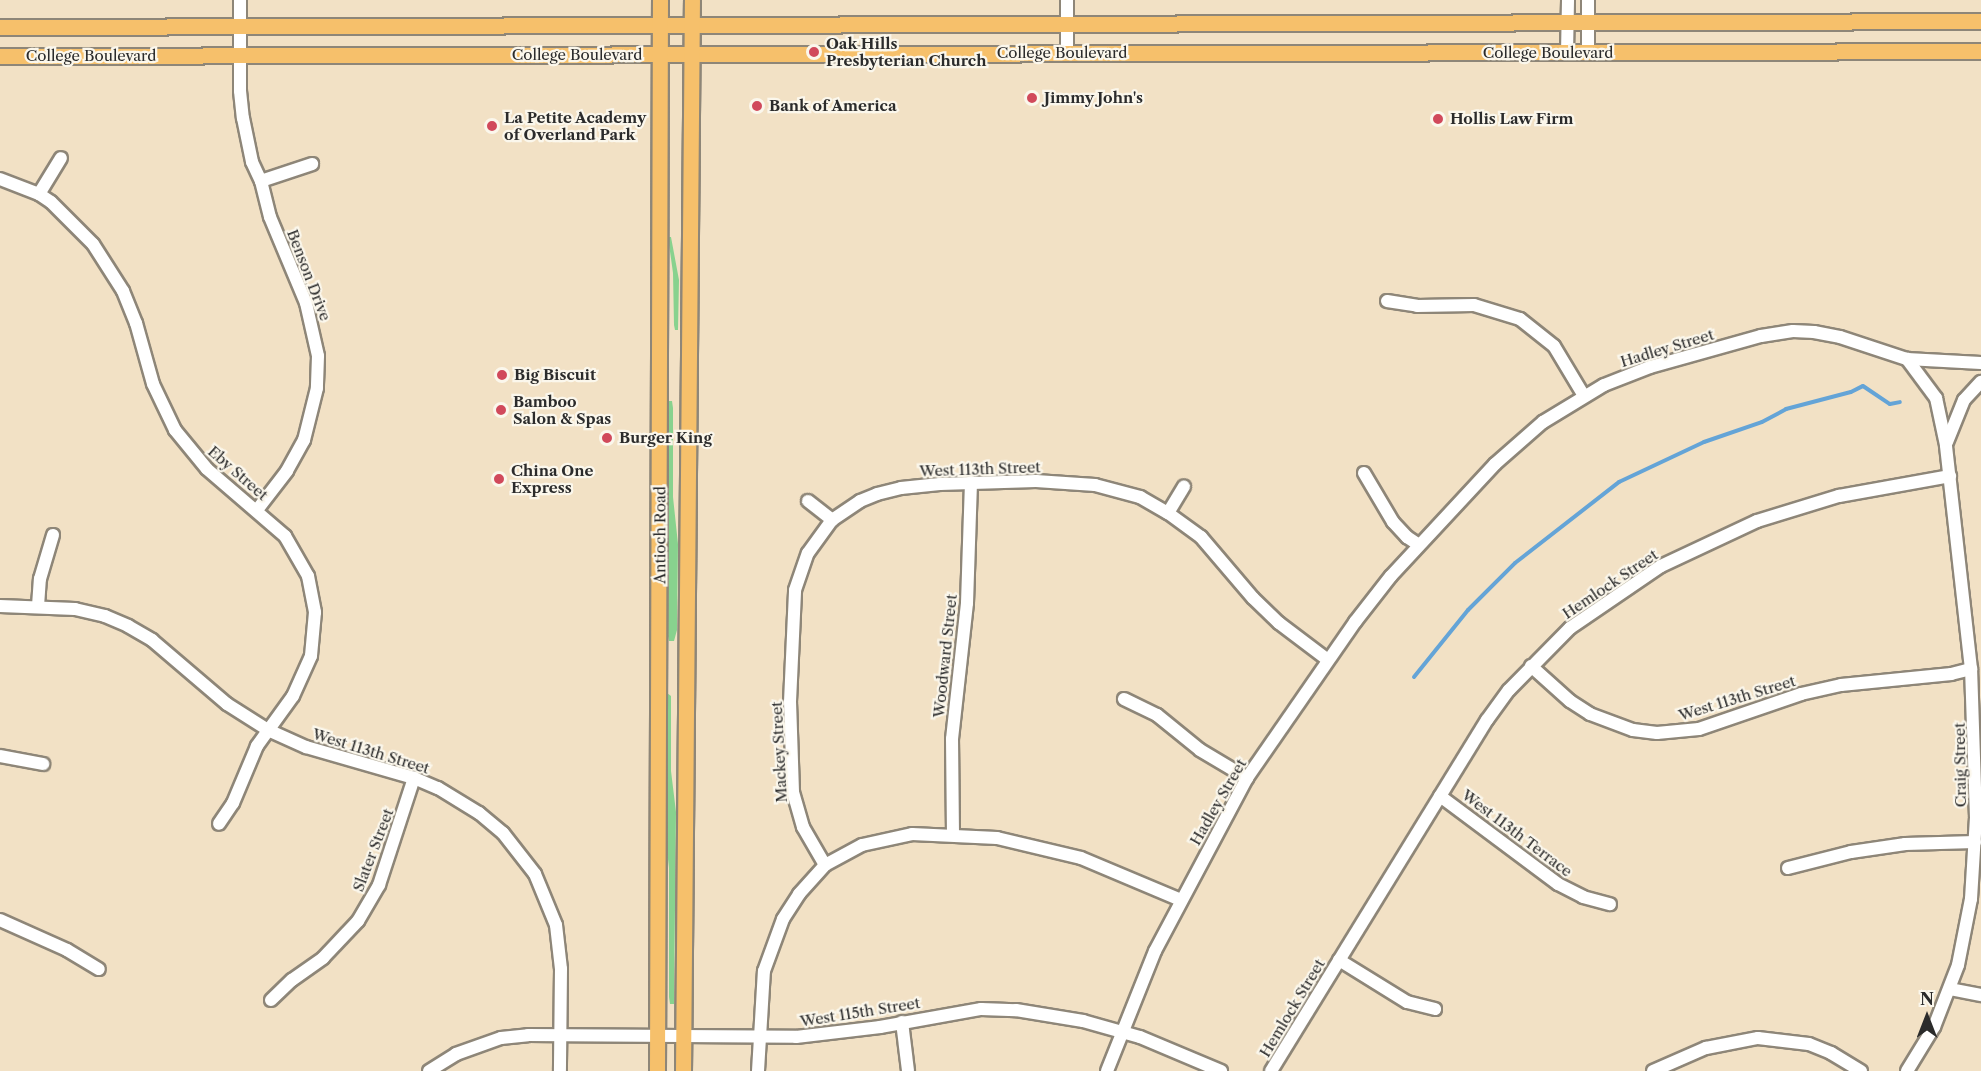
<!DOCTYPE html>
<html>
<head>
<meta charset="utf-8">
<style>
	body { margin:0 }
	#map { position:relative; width:1981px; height:1071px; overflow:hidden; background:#f2e1c5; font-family:"Libre Caslon Text",serif }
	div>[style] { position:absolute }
	.green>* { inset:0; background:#88d28e }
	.stream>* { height:4px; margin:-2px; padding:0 2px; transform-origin:2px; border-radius:2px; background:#64a4d7 }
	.roads { filter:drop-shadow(2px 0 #8e8678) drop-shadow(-2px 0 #8e8678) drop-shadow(0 2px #8e8678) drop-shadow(0 -2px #8e8678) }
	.minor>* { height:12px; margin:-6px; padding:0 6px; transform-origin:6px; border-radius:6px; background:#fff }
	.major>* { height:15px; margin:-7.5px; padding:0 7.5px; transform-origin:7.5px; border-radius:7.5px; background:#f6c06b }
	.dots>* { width:16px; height:16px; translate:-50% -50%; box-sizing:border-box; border:3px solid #fbf7ec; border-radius:50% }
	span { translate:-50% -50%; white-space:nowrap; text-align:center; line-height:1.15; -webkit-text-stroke:4.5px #fbf7ec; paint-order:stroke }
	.poi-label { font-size:15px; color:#2b2b2b; font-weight:700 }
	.left { translate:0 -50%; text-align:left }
	.street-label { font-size:15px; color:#2b2b2b }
	.north { position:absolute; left:1897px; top:987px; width:60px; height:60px; -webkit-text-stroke:4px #fbf7ec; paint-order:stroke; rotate:0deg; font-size:16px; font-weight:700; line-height:24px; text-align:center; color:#2b2b2b }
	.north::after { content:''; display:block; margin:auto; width:21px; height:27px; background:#2b2b2b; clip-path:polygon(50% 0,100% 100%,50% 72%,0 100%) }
</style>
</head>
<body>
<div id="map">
	<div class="green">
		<i style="clip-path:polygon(668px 237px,671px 237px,679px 280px,678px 330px,675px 330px,674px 325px,673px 273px)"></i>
		<i style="clip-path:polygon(668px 401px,672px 401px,673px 408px,673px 497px,678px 544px,677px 630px,674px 641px,669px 641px,666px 627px)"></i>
		<i style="clip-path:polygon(667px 693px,671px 696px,671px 771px,676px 812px,674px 1004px,670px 1004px,669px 997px,669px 868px,664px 823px)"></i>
	</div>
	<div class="stream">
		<i style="left:1414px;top:677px;width:86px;rotate:-51.1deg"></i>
		<i style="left:1468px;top:610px;width:66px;rotate:-45deg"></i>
		<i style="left:1515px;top:563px;width:132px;rotate:-37.9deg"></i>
		<i style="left:1619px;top:482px;width:94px;rotate:-25.2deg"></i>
		<i style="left:1704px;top:442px;width:61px;rotate:-19deg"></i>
		<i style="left:1762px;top:422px;width:27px;rotate:-28deg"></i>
		<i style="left:1786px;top:409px;width:67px;rotate:-14.7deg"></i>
		<i style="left:1851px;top:392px;width:13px;rotate:-27deg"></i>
		<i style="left:1863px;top:386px;width:32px;rotate:34deg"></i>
		<i style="left:1890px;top:404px;width:10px;rotate:-11deg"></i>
	</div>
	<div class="roads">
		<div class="minor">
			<i style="left:240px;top:0;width:91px;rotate:90deg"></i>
			<i style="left:240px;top:91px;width:27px;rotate:84deg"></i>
			<i style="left:243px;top:118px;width:45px;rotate:78.4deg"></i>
			<i style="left:252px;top:162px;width:21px;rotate:65deg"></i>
			<i style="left:261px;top:181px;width:37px;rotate:76deg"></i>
			<i style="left:270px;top:217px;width:93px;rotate:67.3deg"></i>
			<i style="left:306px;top:303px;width:54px;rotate:77.2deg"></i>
			<i style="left:318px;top:356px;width:32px;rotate:92deg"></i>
			<i style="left:317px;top:388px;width:54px;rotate:104deg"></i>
			<i style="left:304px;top:440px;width:35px;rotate:119deg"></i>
			<i style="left:287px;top:471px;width:49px;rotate:127.6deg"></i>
			<i style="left:1067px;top:0;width:52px;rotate:90deg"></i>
			<i style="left:1588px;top:0;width:53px;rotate:90deg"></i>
			<i style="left:1567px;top:53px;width:53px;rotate:-88.9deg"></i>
			<i style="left:0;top:179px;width:42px;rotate:21deg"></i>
			<i style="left:39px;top:194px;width:14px;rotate:34deg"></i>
			<i style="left:51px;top:202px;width:59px;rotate:45deg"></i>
			<i style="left:93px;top:244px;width:56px;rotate:57.4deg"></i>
			<i style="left:123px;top:291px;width:35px;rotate:68deg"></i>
			<i style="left:136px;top:323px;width:63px;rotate:74.4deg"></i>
			<i style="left:153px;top:384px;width:51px;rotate:64.4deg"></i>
			<i style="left:175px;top:430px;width:50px;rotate:50.6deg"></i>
			<i style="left:207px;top:469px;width:103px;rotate:40.7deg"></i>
			<i style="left:285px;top:536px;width:46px;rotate:60.1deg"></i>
			<i style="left:308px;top:576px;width:37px;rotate:79deg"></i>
			<i style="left:315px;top:612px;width:44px;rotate:95.2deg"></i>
			<i style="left:311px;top:656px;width:44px;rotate:114.2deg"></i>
			<i style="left:293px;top:696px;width:62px;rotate:125.8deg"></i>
			<i style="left:257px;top:746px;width:62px;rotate:112.8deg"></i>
			<i style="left:233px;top:803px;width:25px;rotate:124deg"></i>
			<i style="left:261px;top:181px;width:54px;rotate:-18.4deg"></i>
			<i style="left:39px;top:194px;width:42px;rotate:-58.6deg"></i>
			<i style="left:1387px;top:301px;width:30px;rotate:9deg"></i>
			<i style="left:1417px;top:306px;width:57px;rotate:-1deg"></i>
			<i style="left:1474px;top:305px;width:48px;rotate:16.9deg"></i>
			<i style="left:1520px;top:319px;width:43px;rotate:38.5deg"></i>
			<i style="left:1554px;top:346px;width:58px;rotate:59deg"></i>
			<i style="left:1947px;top:442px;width:45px;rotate:-68deg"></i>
			<i style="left:1964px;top:400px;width:25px;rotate:-47deg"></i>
			<i style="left:1364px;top:473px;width:57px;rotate:59.4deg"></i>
			<i style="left:1393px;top:522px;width:21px;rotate:47deg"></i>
			<i style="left:1407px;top:537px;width:14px;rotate:34deg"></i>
			<i style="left:808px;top:501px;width:31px;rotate:38deg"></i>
			<i style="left:1168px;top:513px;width:31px;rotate:-59deg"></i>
			<i style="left:0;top:606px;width:75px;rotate:2.3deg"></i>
			<i style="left:75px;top:609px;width:31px;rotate:13deg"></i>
			<i style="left:105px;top:616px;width:25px;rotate:23deg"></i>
			<i style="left:128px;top:626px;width:28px;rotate:30deg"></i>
			<i style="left:152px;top:640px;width:99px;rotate:40.5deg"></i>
			<i style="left:227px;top:704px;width:49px;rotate:32.4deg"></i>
			<i style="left:268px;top:730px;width:42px;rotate:24.1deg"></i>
			<i style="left:306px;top:747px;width:112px;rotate:16deg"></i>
			<i style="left:414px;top:778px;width:26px;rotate:23deg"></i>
			<i style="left:438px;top:788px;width:48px;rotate:31.4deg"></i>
			<i style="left:479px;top:813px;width:31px;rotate:40deg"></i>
			<i style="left:503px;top:833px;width:52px;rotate:52deg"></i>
			<i style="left:535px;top:874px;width:55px;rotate:67.6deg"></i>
			<i style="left:556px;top:925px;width:44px;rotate:83.5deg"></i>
			<i style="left:561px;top:969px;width:102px;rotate:90.6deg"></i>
			<i style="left:38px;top:606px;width:27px;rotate:-86deg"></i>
			<i style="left:40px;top:579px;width:46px;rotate:-73.5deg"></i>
			<i style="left:1531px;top:666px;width:52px;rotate:41.9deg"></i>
			<i style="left:1570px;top:701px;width:24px;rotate:33deg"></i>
			<i style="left:1590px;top:714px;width:46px;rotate:20.4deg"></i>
			<i style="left:1633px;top:730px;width:24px;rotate:7deg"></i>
			<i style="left:1657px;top:733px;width:42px;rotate:-5.4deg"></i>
			<i style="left:1699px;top:729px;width:108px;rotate:-18.9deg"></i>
			<i style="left:1801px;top:694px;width:41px;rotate:-12.7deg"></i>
			<i style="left:1841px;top:685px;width:111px;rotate:-5.7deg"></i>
			<i style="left:1951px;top:674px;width:21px;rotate:-14deg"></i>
			<i style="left:1124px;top:699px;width:37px;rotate:26deg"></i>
			<i style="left:1157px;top:715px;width:55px;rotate:39.1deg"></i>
			<i style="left:1200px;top:750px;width:55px;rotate:30.8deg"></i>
			<i style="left:0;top:756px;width:44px;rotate:10.5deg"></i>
			<i style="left:1440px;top:796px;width:147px;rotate:36.7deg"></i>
			<i style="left:1558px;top:884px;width:28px;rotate:27deg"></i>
			<i style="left:1583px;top:897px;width:28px;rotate:15deg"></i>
			<i style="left:953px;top:834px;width:95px;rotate:-90.6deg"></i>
			<i style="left:952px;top:739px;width:137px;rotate:-83.7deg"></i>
			<i style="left:967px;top:603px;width:121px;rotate:-88.1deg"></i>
			<i style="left:825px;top:865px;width:44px;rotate:-120.1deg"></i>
			<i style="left:803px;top:827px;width:36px;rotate:-106deg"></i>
			<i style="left:793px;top:792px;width:90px;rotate:-91.9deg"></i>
			<i style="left:790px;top:702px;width:112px;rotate:-87.4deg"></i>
			<i style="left:795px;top:590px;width:39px;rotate:-71deg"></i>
			<i style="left:808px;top:553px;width:41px;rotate:-54deg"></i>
			<i style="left:832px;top:520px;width:34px;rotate:-34deg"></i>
			<i style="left:860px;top:501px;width:18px;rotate:-22deg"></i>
			<i style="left:877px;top:494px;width:25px;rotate:-14deg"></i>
			<i style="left:901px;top:488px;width:39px;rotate:-6deg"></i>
			<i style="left:940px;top:484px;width:96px;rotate:-1.8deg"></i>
			<i style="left:1036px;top:481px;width:59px;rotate:3.9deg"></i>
			<i style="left:1095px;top:485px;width:47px;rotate:14.9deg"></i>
			<i style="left:1140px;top:497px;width:32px;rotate:30deg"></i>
			<i style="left:1168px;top:513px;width:41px;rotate:36deg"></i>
			<i style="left:1201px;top:537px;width:80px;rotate:49.6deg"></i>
			<i style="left:1253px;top:598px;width:36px;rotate:44deg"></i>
			<i style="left:1279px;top:623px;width:61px;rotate:37.1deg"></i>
			<i style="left:1788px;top:868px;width:65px;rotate:-14.3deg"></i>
			<i style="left:1851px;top:852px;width:55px;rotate:-8.4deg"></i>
			<i style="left:1905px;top:844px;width:70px;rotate:-1.6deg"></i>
			<i style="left:0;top:920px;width:73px;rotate:24.1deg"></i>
			<i style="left:67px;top:950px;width:37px;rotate:31deg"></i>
			<i style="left:1339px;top:960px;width:80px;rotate:31.7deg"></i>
			<i style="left:1407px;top:1002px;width:29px;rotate:14deg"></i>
			<i style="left:1950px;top:989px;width:32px;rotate:11deg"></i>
			<i style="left:271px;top:1000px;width:29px;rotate:-44deg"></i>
			<i style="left:292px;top:980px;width:38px;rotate:-35deg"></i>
			<i style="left:323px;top:958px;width:51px;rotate:-46.6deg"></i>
			<i style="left:358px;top:921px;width:42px;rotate:-59.7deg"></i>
			<i style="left:379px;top:885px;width:113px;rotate:-71.9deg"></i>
			<i style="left:902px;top:1022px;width:49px;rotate:83deg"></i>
			<i style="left:429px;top:1071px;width:32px;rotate:-32deg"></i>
			<i style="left:456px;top:1054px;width:48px;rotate:-19.6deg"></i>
			<i style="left:501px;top:1038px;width:27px;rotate:-6deg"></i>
			<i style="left:528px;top:1035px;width:268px;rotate:0.4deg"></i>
			<i style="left:796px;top:1037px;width:85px;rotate:-6.8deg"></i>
			<i style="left:880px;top:1027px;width:103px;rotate:-10.1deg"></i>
			<i style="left:981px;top:1009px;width:35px;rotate:2deg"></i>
			<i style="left:1016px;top:1010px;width:68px;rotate:9.3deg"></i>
			<i style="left:1083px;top:1021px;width:59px;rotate:15.7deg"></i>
			<i style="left:1140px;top:1037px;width:88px;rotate:22.8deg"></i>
			<i style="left:758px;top:1071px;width:100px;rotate:-86.6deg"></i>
			<i style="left:764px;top:971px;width:55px;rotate:-69.9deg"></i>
			<i style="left:783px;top:919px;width:30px;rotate:-57deg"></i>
			<i style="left:799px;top:894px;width:39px;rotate:-48deg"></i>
			<i style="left:825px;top:865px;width:42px;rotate:-28.4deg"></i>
			<i style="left:862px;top:845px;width:51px;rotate:-12.4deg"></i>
			<i style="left:912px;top:834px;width:85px;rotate:2.7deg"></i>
			<i style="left:997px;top:838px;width:86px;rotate:13.4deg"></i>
			<i style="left:1081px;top:858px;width:108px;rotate:22.8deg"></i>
			<i style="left:1107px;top:1071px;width:129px;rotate:-68.2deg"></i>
			<i style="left:1155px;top:951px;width:196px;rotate:-62deg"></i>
			<i style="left:1247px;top:778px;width:190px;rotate:-55.3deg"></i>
			<i style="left:1355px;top:622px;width:58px;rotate:-52deg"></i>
			<i style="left:1391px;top:576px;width:153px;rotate:-47.1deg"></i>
			<i style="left:1495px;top:464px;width:64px;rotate:-41.2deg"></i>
			<i style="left:1543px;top:422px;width:71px;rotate:-31.2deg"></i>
			<i style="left:1604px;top:385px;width:49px;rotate:-21.4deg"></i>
			<i style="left:1650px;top:367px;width:115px;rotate:-15.6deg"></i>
			<i style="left:1761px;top:336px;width:32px;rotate:-9deg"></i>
			<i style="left:1793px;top:331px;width:21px;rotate:3deg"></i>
			<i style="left:1814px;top:332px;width:26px;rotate:11deg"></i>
			<i style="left:1840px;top:337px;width:71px;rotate:18.2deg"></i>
			<i style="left:1907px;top:359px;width:74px;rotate:3.1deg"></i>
			<i style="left:1271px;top:1071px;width:412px;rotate:-58.4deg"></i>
			<i style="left:1487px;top:720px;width:37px;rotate:-54deg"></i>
			<i style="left:1509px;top:690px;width:87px;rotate:-45.5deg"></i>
			<i style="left:1570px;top:628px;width:110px;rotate:-34.3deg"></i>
			<i style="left:1661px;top:566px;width:106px;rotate:-25.1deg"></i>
			<i style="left:1757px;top:521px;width:86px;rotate:-17deg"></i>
			<i style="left:1839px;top:496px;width:113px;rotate:-10.2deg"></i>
			<i style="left:1653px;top:1071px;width:58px;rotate:-23.5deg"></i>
			<i style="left:1706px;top:1048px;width:53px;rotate:-10.9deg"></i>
			<i style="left:1758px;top:1038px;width:51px;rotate:6.7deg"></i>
			<i style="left:1809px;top:1044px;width:24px;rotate:22deg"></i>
			<i style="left:1831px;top:1053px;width:35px;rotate:31deg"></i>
			<i style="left:1907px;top:1071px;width:52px;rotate:-58.5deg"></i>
			<i style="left:1934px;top:1027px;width:66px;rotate:-68.8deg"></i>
			<i style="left:1958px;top:965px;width:67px;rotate:-78.9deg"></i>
			<i style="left:1971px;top:899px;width:81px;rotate:-86.5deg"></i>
			<i style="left:1976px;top:818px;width:149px;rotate:-91.9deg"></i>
			<i style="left:1971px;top:669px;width:225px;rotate:-96.4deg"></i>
			<i style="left:1946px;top:445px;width:48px;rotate:-102deg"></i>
			<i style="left:1936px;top:398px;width:49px;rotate:-126.6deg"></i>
		</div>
		<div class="major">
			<i style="left:0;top:27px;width:1981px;rotate:-0.17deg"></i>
			<i style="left:0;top:56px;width:1981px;rotate:-0.14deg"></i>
			<i style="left:657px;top:1071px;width:1071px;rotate:-89.84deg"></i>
			<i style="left:683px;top:1071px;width:1071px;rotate:-89.52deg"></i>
		</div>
	</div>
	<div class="dots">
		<i style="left:814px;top:52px;background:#d1495b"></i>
		<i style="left:1032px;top:98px;background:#d1495b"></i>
		<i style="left:757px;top:106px;background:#d1495b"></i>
		<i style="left:1438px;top:119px;background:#d1495b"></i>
		<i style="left:492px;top:126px;background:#d1495b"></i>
		<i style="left:502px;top:375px;background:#d1495b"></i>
		<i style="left:501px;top:410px;background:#d1495b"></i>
		<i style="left:607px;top:438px;background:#d1495b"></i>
		<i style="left:499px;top:479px;background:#d1495b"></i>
	</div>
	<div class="poi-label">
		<span class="left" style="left:826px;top:52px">Oak Hills<br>Presbyterian Church</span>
		<span class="left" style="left:1044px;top:98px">Jimmy John's</span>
		<span class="left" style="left:769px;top:106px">Bank of America</span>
		<span class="left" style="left:504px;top:126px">La Petite Academy<br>of Overland Park</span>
		<span class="left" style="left:1450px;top:119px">Hollis Law Firm</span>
		<span class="left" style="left:514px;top:375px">Big Biscuit</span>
		<span class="left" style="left:513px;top:410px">Bamboo<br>Salon &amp; Spas</span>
		<span class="left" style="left:619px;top:438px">Burger King</span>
		<span class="left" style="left:511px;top:479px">China One<br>Express</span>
	</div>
	<div class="street-label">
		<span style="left:1062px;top:53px">College Boulevard</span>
		<span style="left:1548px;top:53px">College Boulevard</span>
		<span style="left:577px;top:55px">College Boulevard</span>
		<span style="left:91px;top:56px">College Boulevard</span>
		<span style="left:309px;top:275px;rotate:69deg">Benson Drive</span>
		<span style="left:1667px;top:348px;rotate:-17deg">Hadley Street</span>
		<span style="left:980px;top:469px;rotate:-2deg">West 113th Street</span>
		<span style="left:238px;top:473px;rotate:41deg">Eby Street</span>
		<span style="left:660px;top:535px;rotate:-90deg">Antioch Road</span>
		<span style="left:1610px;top:584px;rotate:-34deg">Hemlock Street</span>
		<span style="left:945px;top:656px;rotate:-84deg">Woodward Street</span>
		<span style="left:1737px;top:698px;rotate:-17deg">West 113th Street</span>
		<span style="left:371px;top:751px;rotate:17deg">West 113th Street</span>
		<span style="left:779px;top:752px;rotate:-93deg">Mackey Street</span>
		<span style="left:1960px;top:765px;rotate:-91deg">Craig Street</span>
		<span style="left:1218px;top:802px;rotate:-60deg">Hadley Street</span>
		<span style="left:1517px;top:833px;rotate:37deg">West 113th Terrace</span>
		<span style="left:373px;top:850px;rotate:-69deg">Slater Street</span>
		<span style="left:1292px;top:1008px;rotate:-59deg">Hemlock Street</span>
		<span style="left:860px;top:1012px;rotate:-9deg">West 115th Street</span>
	</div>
	<div class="north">N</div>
</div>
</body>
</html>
